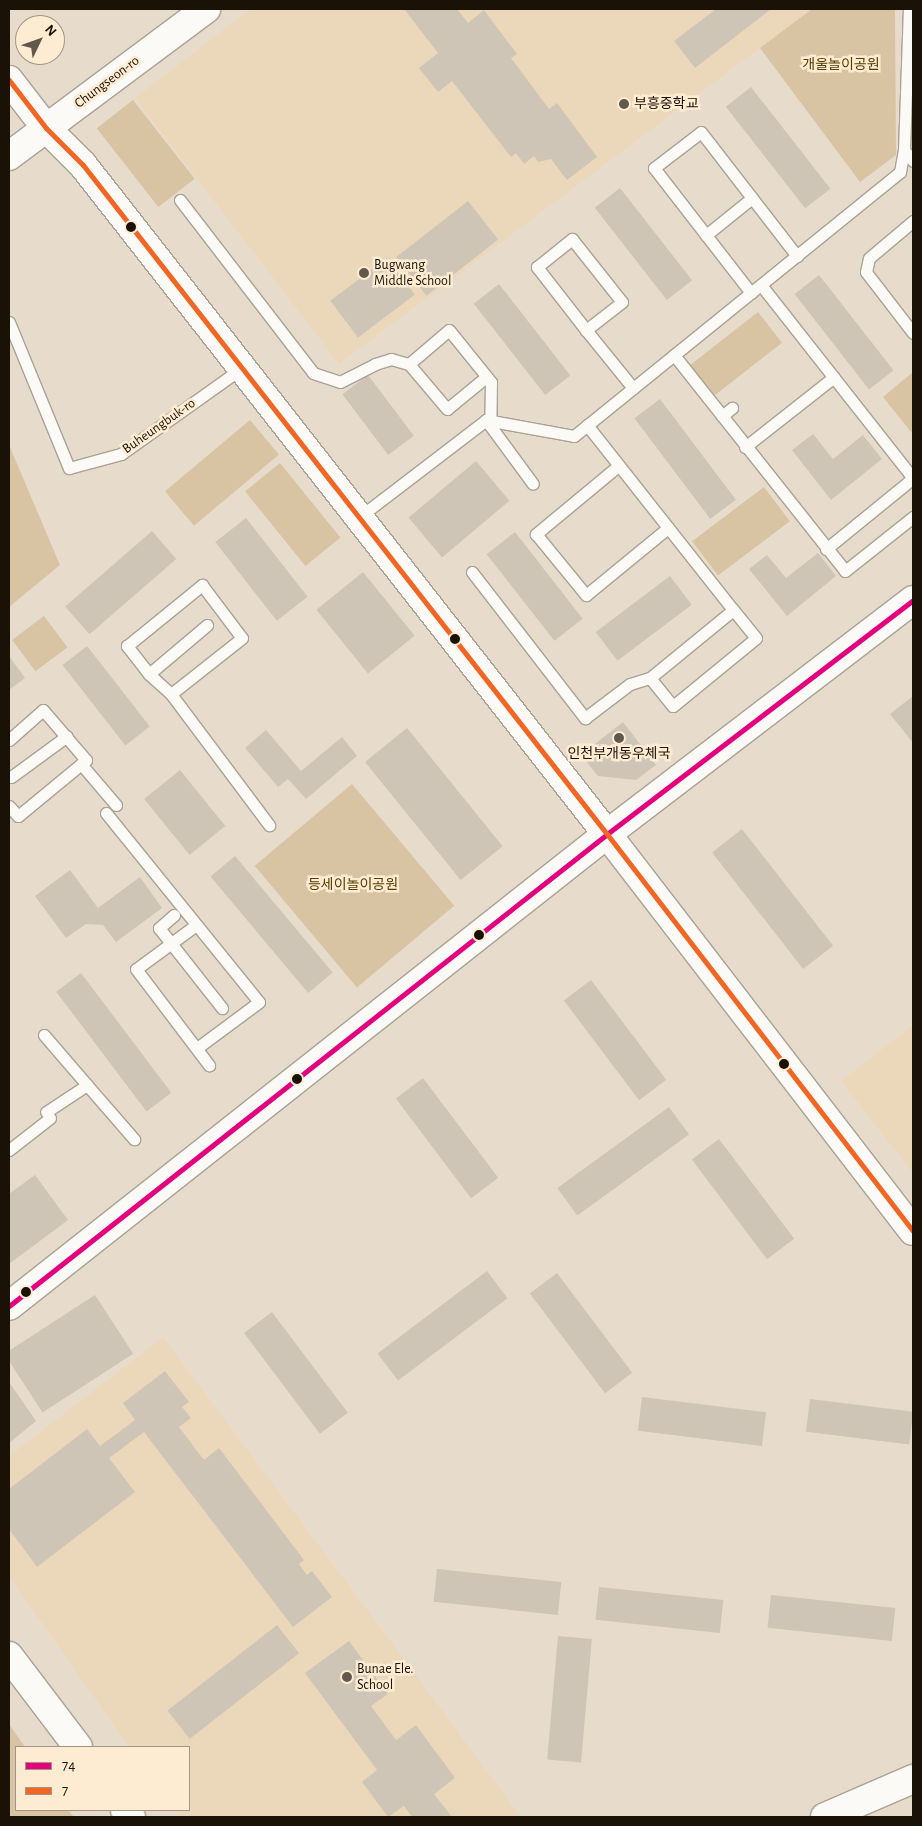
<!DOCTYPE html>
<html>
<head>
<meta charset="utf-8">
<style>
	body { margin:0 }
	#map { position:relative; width:922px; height:1826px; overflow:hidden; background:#e7dccb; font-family:"Alegreya Sans","Noto Sans KR",sans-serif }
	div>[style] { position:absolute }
	.built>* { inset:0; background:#ebd8bb }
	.green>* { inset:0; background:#d8c3a3; transform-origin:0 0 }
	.building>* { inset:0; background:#cec5b7; transform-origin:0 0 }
	.roads { filter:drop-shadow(1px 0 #aaa295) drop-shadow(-1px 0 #aaa295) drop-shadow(0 1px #aaa295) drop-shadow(0 -1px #aaa295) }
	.service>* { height:11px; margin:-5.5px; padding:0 5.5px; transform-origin:5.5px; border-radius:5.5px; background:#fbfaf7 }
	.tertiary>* { height:28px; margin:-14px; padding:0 14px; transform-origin:14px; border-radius:14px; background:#fbfaf7 }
	.secondary>* { height:28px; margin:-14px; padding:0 14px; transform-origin:14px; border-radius:14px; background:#fbfaf7 }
	.bus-1>* { height:5px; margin:-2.5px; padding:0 2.5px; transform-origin:2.5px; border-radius:2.5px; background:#e5007d }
	.bus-2>* { height:5px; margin:-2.5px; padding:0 2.5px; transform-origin:2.5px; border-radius:2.5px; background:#f26522 }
	.dots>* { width:14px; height:14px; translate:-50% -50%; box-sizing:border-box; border:2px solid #feecd2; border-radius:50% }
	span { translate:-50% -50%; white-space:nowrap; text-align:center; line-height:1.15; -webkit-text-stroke:5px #feecd2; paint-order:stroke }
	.park-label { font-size:14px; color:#593c00 }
	.street-label { font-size:14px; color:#1a1207 }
	.poi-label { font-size:14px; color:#1a1207 }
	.left { translate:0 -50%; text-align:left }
	.frame { position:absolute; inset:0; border:10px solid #1a1207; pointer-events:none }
	.legend { position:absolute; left:15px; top:1746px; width:175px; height:65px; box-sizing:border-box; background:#feecd2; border:1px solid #a39581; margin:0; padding:6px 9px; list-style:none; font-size:15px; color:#1a1207 }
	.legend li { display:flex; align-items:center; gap:10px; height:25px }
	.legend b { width:25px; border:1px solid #a39581 }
	.north { position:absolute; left:15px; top:15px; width:50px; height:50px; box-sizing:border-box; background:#feecd2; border:1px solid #a39581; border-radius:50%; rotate:48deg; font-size:14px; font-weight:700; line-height:20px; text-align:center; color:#1a1207 }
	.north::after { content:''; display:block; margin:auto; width:18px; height:22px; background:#62594c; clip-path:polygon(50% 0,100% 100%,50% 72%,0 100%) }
</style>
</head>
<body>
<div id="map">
	<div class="built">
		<i style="clip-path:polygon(250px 9px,812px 9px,339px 364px,135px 98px)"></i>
		<i style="clip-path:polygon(913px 1025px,913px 1173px,841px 1081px)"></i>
		<i style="clip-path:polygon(163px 1337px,366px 1608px,521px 1817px,181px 1817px,176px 1810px,189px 1810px,189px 1747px,129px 1747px,9px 1576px,9px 1456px)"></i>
	</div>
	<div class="green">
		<i style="clip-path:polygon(812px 9px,895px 9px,896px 155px,860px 182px,760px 48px)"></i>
		<i style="left:133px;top:100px;width:100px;height:46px;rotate:52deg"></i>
		<i style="left:758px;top:312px;width:39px;height:88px;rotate:52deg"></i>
		<i style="clip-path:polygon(913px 372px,913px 430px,911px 432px,883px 397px)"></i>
		<i style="left:250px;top:420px;width:45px;height:111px;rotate:50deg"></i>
		<i style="clip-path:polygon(9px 445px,60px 565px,9px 607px)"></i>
		<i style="left:280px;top:463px;width:96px;height:45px;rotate:51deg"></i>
		<i style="left:764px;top:487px;width:43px;height:90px;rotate:53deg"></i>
		<i style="left:44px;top:616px;width:39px;height:40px;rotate:53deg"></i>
		<i style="left:352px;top:784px;width:159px;height:127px;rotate:50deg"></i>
		<i style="clip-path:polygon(9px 1724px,25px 1747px,16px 1747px,16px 1810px,68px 1810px,74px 1817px,9px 1817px)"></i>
	</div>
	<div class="building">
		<i style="clip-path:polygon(404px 9px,457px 9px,468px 23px,484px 10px,517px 54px,511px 58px,549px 109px,557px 103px,597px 157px,567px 180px,551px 159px,538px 162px,534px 156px,524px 164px,516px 153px,511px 157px,452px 81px,438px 92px,419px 68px,438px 53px)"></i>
		<i style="clip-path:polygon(716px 9px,771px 9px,695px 68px,674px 41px)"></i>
		<i style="left:751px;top:87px;width:129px;height:32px;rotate:52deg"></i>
		<i style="left:620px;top:188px;width:117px;height:32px;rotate:52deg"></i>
		<i style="left:468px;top:201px;width:49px;height:91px;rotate:52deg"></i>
		<i style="left:387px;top:258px;width:46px;height:71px;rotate:53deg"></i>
		<i style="left:819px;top:275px;width:121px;height:31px;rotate:52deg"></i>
		<i style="left:499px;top:284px;width:116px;height:32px;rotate:52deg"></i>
		<i style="left:368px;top:375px;width:76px;height:32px;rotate:53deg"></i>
		<i style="left:660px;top:399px;width:126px;height:32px;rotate:53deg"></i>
		<i style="clip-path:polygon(813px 434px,833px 459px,863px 435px,882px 459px,831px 500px,792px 450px)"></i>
		<i style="left:476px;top:461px;width:52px;height:88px;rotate:50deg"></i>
		<i style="left:246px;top:518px;width:100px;height:39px;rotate:52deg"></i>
		<i style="left:152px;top:531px;width:37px;height:115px;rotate:49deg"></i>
		<i style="left:515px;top:532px;width:110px;height:36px;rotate:52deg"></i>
		<i style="clip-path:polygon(818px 553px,836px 576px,787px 616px,749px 569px,767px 555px,786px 578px)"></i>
		<i style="left:363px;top:572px;width:82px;height:60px;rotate:51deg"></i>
		<i style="left:670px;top:576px;width:36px;height:93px;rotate:53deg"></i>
		<i style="left:87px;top:646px;width:102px;height:31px;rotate:52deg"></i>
		<i style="clip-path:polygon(9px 656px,25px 678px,9px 690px)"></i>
		<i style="clip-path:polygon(913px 696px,913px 743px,890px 714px)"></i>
		<i style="clip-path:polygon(623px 722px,656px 765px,636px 780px,598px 776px,581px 755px)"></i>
		<i style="left:407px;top:728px;width:152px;height:54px;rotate:51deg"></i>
		<i style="clip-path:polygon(266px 730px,301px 771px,342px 737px,357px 756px,306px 799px,288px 779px,278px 787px,245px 748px)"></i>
		<i style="left:180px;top:770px;width:72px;height:46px;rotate:51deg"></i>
		<i style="left:742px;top:829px;width:148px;height:38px;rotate:52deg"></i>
		<i style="left:235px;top:856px;width:152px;height:32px;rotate:50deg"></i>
		<i style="clip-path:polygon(70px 870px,98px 908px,140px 877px,162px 908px,116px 942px,103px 925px,86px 924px,66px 938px,35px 896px)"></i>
		<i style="left:81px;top:973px;width:150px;height:31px;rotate:53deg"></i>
		<i style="left:591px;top:980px;width:125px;height:34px;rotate:53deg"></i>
		<i style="left:423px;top:1078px;width:125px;height:34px;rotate:53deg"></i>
		<i style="left:669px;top:1107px;width:34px;height:138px;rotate:54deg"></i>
		<i style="left:719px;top:1139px;width:125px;height:34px;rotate:53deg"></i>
		<i style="clip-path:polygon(35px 1175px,68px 1220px,9px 1264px,9px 1194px)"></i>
		<i style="left:487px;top:1271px;width:34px;height:137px;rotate:53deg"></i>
		<i style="left:557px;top:1273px;width:125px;height:34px;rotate:53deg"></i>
		<i style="left:95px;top:1295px;width:70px;height:108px;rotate:57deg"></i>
		<i style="left:272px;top:1312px;width:126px;height:35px;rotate:53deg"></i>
		<i style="clip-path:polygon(165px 1371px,189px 1402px,182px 1407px,191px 1418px,179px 1427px,204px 1460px,219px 1448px,304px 1560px,299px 1564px,307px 1575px,312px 1571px,332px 1597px,293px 1627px,144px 1432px,109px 1458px,135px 1492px,37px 1567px,9px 1529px,9px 1489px,87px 1429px,100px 1446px,135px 1420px,123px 1403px)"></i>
		<i style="clip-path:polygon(9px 1382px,36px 1421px,9px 1443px)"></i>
		<i style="left:642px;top:1397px;width:125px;height:34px;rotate:7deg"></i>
		<i style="left:810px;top:1399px;width:104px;height:33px;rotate:7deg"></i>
		<i style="left:437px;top:1569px;width:125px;height:33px;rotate:6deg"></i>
		<i style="left:599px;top:1587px;width:125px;height:33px;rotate:6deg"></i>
		<i style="left:771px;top:1595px;width:125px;height:33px;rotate:6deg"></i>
		<i style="left:277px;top:1625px;width:36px;height:139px;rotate:52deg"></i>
		<i style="left:558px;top:1636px;width:34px;height:124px;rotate:5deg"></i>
		<i style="clip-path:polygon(349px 1641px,388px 1694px,371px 1706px,396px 1740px,416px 1725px,455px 1778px,434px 1794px,452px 1817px,412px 1817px,404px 1806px,388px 1817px,362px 1782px,377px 1770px,305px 1673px)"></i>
	</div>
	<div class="roads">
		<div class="service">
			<i style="left:904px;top:150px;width:141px;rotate:-88deg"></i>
			<i style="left:180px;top:200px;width:218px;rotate:52.4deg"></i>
			<i style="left:313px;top:373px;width:28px;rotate:18deg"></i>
			<i style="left:340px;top:382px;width:39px;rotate:-27deg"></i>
			<i style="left:375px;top:364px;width:17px;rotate:-17deg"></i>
			<i style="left:391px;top:359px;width:19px;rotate:16deg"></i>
			<i style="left:913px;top:221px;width:57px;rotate:139.9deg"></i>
			<i style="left:869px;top:258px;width:14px;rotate:102deg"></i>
			<i style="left:866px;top:272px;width:77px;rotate:52.4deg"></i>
			<i style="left:706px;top:235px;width:59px;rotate:-38.8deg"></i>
			<i style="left:572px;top:239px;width:80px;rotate:51.6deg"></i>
			<i style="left:622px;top:302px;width:46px;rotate:142.1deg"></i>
			<i style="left:586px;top:330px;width:80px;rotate:-127.9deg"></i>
			<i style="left:537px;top:267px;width:45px;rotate:-38.7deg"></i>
			<i style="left:761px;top:285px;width:246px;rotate:51.8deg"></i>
			<i style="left:751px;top:293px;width:158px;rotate:-127.8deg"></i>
			<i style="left:654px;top:168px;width:59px;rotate:-37.5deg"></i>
			<i style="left:701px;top:132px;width:157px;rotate:52.3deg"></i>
			<i style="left:9px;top:322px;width:158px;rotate:67.7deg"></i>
			<i style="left:69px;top:468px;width:54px;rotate:-15.1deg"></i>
			<i style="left:121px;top:454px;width:148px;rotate:-35.4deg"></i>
			<i style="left:586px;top:330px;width:75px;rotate:51deg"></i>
			<i style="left:674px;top:355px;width:275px;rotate:51.6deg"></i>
			<i style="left:845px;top:571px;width:87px;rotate:-38.5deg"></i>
			<i style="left:486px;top:377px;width:50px;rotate:140.6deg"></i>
			<i style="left:447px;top:409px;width:59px;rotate:-130.2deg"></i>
			<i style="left:409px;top:364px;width:52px;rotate:-40.4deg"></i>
			<i style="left:449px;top:330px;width:67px;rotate:51.1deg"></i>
			<i style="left:491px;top:382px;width:39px;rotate:91deg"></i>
			<i style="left:722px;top:416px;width:13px;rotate:-39deg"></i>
			<i style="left:486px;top:420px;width:79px;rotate:53.7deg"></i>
			<i style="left:587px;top:425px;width:236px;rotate:51.7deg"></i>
			<i style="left:745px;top:447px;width:113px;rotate:-38.2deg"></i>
			<i style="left:618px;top:466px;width:107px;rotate:140.3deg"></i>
			<i style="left:536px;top:534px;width:79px;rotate:50.7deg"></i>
			<i style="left:586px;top:595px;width:106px;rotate:-39.3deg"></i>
			<i style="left:358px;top:518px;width:161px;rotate:-37.4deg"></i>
			<i style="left:486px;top:420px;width:89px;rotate:10.3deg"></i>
			<i style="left:574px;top:436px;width:419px;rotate:-39deg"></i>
			<i style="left:900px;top:172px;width:22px;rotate:-80deg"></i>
			<i style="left:904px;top:150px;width:14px;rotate:51deg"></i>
			<i style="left:826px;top:549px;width:112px;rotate:-39.2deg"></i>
			<i style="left:472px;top:572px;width:185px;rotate:52.3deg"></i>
			<i style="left:585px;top:718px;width:56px;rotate:-37.1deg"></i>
			<i style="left:630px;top:684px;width:21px;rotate:-17deg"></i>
			<i style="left:650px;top:678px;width:36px;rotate:51deg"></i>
			<i style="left:673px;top:706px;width:107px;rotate:-39.3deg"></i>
			<i style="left:756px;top:638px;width:36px;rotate:-129deg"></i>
			<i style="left:733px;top:610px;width:107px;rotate:140.7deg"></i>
			<i style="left:202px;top:585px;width:66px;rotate:53deg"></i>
			<i style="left:242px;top:638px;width:90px;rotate:141.7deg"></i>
			<i style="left:171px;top:694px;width:30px;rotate:-138deg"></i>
			<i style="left:149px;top:674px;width:36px;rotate:-128deg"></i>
			<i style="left:127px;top:646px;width:97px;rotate:-39.1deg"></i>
			<i style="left:149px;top:674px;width:76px;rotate:-40.2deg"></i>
			<i style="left:171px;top:694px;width:164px;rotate:53.2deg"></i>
			<i style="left:9px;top:740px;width:45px;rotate:-41.4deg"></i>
			<i style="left:43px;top:710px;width:66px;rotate:49.3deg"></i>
			<i style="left:86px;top:760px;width:88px;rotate:140.5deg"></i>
			<i style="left:18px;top:816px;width:13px;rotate:-132deg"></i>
			<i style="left:81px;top:764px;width:54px;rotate:49.5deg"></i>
			<i style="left:11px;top:777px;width:69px;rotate:-36.2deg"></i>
			<i style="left:106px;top:813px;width:243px;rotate:51deg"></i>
			<i style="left:259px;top:1002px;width:77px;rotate:143.4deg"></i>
			<i style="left:174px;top:915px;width:20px;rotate:139deg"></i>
			<i style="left:159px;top:928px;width:102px;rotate:51.8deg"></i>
			<i style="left:196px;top:925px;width:74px;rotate:143.7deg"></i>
			<i style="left:136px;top:969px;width:121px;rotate:52.8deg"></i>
			<i style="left:44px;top:1035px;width:66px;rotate:49.3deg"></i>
			<i style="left:87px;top:1085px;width:49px;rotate:146.6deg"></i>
			<i style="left:87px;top:1085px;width:72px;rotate:49deg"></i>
			<i style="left:9px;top:1150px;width:52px;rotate:-38deg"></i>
		</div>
		<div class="tertiary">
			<i style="left:9px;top:80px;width:61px;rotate:52.4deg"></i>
			<i style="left:46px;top:128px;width:52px;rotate:45deg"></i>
			<i style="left:83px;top:165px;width:850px;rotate:51.93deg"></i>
			<i style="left:607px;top:834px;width:501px;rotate:52.38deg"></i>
			<i style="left:9px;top:156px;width:246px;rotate:-36.7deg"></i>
			<i style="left:9px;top:1306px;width:762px;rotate:-38.28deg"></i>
			<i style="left:607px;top:834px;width:385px;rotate:-37.4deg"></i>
		</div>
		<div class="secondary">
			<i style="left:9px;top:1656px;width:114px;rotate:52.8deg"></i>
			<i style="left:125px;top:1810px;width:9px;rotate:49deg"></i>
			<i style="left:825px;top:1817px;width:96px;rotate:-23.4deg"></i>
		</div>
	</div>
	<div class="bus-1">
		<i style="left:9px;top:1306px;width:762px;rotate:-38.28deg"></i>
		<i style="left:607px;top:834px;width:385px;rotate:-37.4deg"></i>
	</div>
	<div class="bus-2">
		<i style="left:9px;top:80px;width:61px;rotate:52.4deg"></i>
		<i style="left:46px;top:128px;width:52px;rotate:45deg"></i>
		<i style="left:83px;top:165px;width:850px;rotate:51.93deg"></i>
		<i style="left:607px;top:834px;width:501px;rotate:52.38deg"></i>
	</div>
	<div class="dots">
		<i style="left:624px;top:104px;background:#62594c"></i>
		<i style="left:131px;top:227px;background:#1a1207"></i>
		<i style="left:364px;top:273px;background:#62594c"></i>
		<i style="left:455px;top:639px;background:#1a1207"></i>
		<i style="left:619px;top:738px;background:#62594c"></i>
		<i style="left:479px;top:935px;background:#1a1207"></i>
		<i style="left:784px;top:1064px;background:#1a1207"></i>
		<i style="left:297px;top:1079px;background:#1a1207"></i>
		<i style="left:26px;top:1292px;background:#1a1207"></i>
		<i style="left:347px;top:1677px;background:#62594c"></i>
	</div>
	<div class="park-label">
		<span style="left:841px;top:65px">개울놀이공원</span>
		<span style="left:353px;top:885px">등세이놀이공원</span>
	</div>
	<div class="street-label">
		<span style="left:107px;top:82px;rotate:-37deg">Chungseon-ro</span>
		<span style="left:159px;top:426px;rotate:-35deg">Buheungbuk-ro</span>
	</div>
	<div class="poi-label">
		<span class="left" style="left:634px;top:104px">부흥중학교</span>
		<span class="left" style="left:374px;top:273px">Bugwang<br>Middle School</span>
		<span style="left:619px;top:754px">인천부개동우체국</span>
		<span class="left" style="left:357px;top:1677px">Bunae Ele.<br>School</span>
	</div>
	<div class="frame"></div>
	<ul class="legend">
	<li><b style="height:6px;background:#e5007d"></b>74</li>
	<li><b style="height:6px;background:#f26522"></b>7</li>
	</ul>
	<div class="north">N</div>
</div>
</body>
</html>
